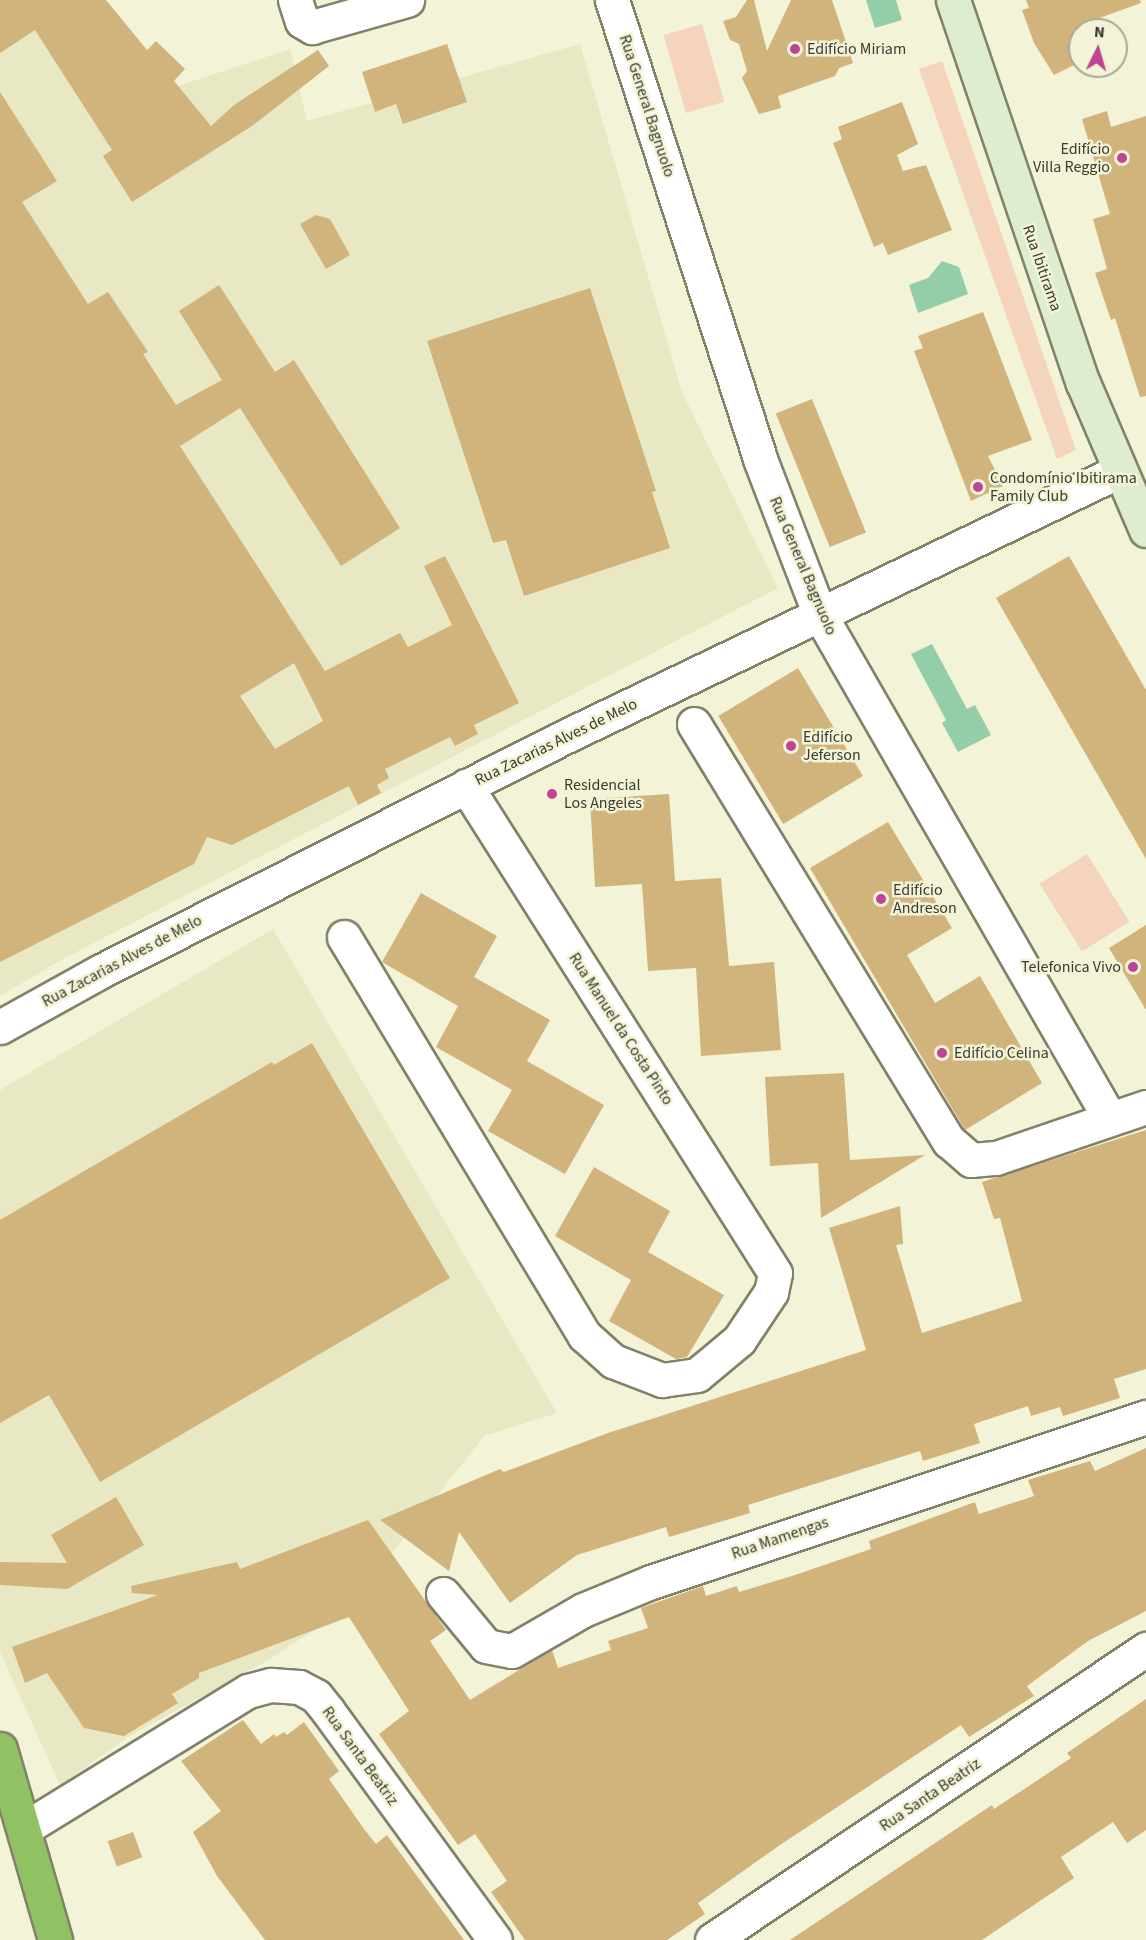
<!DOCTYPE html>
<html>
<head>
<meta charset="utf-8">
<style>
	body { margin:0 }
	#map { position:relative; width:1146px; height:1940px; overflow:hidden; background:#f3f3d7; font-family:"Source Sans 3",sans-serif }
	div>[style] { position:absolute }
	.built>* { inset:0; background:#e8e8c5 }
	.green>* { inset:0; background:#f4d4bc; transform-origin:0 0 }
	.water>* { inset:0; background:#93cea9 }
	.building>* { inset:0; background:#d1b37c; transform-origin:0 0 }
	.roads { filter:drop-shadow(2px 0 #828169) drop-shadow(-2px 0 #828169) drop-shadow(0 2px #828169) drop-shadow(0 -2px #828169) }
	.street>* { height:33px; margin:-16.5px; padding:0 16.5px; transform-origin:16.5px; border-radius:16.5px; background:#fff }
	.secondary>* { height:33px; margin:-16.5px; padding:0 16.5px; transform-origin:16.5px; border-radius:16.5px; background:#deedd0 }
	.highway>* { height:33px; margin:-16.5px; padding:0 16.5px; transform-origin:16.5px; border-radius:16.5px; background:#90c263 }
	.dots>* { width:16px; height:16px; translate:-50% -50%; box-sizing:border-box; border:3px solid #f3f3d7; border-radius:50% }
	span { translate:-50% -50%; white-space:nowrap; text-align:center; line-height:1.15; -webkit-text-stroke:5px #f3f3d7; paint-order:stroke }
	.poi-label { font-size:16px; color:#3b3b30 }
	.left { translate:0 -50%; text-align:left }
	.right { translate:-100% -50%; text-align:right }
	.street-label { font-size:16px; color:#3b3b30 }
	.north { position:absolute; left:1068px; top:18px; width:60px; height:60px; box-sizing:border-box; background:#f3f3d7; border:2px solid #a9a994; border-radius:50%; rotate:5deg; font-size:16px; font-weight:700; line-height:24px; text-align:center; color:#3b3b30 }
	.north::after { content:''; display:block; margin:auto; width:21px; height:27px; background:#bf4496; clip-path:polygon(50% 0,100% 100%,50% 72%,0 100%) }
</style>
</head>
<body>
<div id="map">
	<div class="built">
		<i style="clip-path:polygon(0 0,145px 97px,290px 49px,307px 121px,580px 44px,682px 392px,778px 588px,61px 960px,0 996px)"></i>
		<i style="clip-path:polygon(273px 929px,557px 1413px,484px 1436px,348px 1609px,263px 1663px,128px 1737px,60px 1785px,0 1652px,0 1090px)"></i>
	</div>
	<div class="green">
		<i style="left:702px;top:24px;width:81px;height:40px;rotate:74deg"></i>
		<i style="clip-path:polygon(942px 61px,1076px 450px,1057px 459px,919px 69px)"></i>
		<i style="left:1087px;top:854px;width:80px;height:56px;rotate:58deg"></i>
	</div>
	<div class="water">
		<i style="clip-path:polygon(866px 0,896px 0,902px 20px,875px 28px)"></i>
		<i style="clip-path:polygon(942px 261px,959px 267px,968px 294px,918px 313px,909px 285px,928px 278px)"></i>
		<i style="clip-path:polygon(932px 644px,967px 709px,975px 705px,991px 735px,958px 752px,942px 723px,946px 720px,911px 654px)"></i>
	</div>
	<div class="building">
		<i style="clip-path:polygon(0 0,106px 0,147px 50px,156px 41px,185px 69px,174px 81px,211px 126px,234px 105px,318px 50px,329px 66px,252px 126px,132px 202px,103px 156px,112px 150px,35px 30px,0 53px)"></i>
		<i style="clip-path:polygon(747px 0,754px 0,767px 51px,791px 0,832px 0,853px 63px,839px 68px,835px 76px,778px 96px,781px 108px,759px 114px,742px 78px,747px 71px,739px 44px,730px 40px,723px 21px,736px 17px)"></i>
		<i style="clip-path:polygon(1026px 0,1140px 0,1141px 3px,1094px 20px,1099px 30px,1080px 30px,1080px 62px,1054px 75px,1034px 43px,1022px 10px,1029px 8px)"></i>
		<i style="clip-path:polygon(447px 44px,467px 102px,403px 124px,396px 104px,375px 112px,362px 72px)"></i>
		<i style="clip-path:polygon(evenodd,0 92px,57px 181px,22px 202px,88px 304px,108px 292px,148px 352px,143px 354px,176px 405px,222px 380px,179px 311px,219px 285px,275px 372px,294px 360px,400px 528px,341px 566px,240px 408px,180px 446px,325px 671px,400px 633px,408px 647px,452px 625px,424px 566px,445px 556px,519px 703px,474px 725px,478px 734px,455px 746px,450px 737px,385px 769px,389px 778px,377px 785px,381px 793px,358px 805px,349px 786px,232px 845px,207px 837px,194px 864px,0 962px,0 92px,294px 663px,323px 721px,275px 749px,240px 696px,294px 663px)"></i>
		<i style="clip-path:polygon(902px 102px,918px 144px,897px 155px,903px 171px,926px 165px,952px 230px,888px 255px,883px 243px,874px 247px,833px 143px,842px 139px,838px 127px)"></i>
		<i style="clip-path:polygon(1107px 111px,1111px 127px,1146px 116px,1146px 396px,1140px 397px,1115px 318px,1111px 320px,1095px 273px,1107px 269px,1093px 219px,1110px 214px,1082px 119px)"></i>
		<i style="clip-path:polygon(316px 215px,330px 219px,350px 255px,326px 269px,300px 224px)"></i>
		<i style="clip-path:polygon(590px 288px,656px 491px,652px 492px,670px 548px,524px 596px,506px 540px,493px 543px,427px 341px)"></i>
		<i style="clip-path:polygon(983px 312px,1032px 440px,988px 456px,1003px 486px,971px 501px,914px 351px,923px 348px,918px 336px)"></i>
		<i style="left:812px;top:399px;width:144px;height:39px;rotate:68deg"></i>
		<i style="clip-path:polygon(1069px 556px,1146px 690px,1146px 859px,996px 598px)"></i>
		<i style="left:798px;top:668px;width:126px;height:93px;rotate:59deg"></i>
		<i style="clip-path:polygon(669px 794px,675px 881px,721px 878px,729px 966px,774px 962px,781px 1050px,701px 1056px,696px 968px,648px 971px,642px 884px,595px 887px,590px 799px)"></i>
		<i style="clip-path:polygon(888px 822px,952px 928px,907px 955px,935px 1003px,980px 976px,1042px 1083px,965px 1130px,810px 868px)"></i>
		<i style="clip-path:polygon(421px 893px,497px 936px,474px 977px,550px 1020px,527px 1061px,604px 1105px,565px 1174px,488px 1131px,512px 1090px,436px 1047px,458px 1006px,382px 962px)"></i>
		<i style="clip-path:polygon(1146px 925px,1146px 1010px,1109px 948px)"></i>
		<i style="clip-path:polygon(312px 1043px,450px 1278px,100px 1482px,49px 1395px,0 1423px,0 1220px,272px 1062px,274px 1065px)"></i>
		<i style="clip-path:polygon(844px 1073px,850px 1160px,925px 1155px,821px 1218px,818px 1163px,770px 1166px,765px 1077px)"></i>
		<i style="clip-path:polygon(1146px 1130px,1146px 1369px,1114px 1379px,1120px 1398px,1063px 1416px,1060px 1407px,1031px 1416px,1028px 1406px,974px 1424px,980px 1443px,923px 1461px,920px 1451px,748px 1505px,750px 1513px,669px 1537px,666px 1527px,577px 1555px,510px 1603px,459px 1532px,449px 1571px,380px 1520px,500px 1469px,504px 1472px,608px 1433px,866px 1350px,829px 1228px,900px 1206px,903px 1244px,896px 1245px,922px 1333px,1022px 1301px,1000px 1218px,994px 1219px,982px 1182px)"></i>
		<i style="clip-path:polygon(594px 1167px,670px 1211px,648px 1252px,724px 1295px,687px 1357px,676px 1359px,609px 1321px,631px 1280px,555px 1236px)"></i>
		<i style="clip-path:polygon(1146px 1448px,1146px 1611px,1088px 1641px,1027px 1686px,1034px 1696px,969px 1737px,961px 1725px,780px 1845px,698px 1903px,705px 1914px,667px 1940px,525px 1940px,491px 1892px,507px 1881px,475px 1834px,458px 1845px,379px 1734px,409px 1711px,349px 1617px,199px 1673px,199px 1678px,172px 1694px,178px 1703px,124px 1736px,84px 1728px,47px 1673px,25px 1683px,12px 1647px,158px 1595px,132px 1593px,131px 1586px,237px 1562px,240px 1569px,368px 1520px,446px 1630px,430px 1641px,470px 1700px,552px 1650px,558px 1668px,611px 1650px,608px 1641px,648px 1628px,641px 1608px,703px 1586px,706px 1596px,737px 1586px,739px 1592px,792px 1576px,871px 1549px,869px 1541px,975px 1502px,979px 1514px,1034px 1496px,1028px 1480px,1090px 1461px,1095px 1471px)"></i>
		<i style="clip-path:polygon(116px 1497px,144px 1545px,67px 1589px,0 1585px,0 1562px,67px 1563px,51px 1535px)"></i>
		<i style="clip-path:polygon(1146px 1699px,1146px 1830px,1127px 1843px,1113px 1822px,1061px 1857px,1074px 1878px,982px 1940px,790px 1940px,992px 1805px,994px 1809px,1071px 1758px,1067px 1753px)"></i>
		<i style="clip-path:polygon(243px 1720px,261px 1744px,274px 1734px,276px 1737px,284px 1732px,287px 1735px,304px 1722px,339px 1771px,329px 1779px,364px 1829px,376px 1844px,387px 1835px,464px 1940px,265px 1940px,217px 1876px,193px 1832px,221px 1811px,181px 1761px)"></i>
		<i style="left:133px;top:1832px;width:27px;height:27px;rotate:70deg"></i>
	</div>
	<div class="roads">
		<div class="street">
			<i style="left:295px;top:0;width:22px;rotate:72deg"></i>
			<i style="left:302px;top:21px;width:12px;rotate:31deg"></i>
			<i style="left:312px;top:27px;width:99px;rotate:-15.9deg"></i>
			<i style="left:612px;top:0;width:482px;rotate:72.1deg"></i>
			<i style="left:760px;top:459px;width:167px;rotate:69deg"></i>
			<i style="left:820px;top:615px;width:581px;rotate:60.08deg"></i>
			<i style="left:694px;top:724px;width:489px;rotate:58.6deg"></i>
			<i style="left:949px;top:1141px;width:29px;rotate:41deg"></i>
			<i style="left:971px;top:1160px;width:25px;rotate:-5deg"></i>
			<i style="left:996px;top:1158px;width:158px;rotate:-18.8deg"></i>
			<i style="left:344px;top:937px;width:465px;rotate:58.9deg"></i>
			<i style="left:584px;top:1335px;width:39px;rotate:42deg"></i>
			<i style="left:613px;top:1361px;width:53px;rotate:21.2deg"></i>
			<i style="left:662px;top:1380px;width:35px;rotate:-8deg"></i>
			<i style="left:697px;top:1375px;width:55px;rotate:-39.8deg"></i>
			<i style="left:739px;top:1340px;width:58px;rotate:-56.3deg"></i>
			<i style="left:771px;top:1292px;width:19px;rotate:-78deg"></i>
			<i style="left:775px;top:1273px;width:577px;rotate:-122.4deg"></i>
			<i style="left:0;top:1027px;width:115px;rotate:-29deg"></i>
			<i style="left:101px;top:971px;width:517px;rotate:-26.81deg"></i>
			<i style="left:562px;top:738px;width:618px;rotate:-25.61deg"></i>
			<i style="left:443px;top:1594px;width:67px;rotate:50.4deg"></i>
			<i style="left:486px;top:1646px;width:26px;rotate:11deg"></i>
			<i style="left:512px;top:1651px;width:82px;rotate:-30deg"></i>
			<i style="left:583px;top:1610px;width:74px;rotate:-22.4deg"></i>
			<i style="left:651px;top:1582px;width:522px;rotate:-18.43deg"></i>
			<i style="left:25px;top:1828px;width:262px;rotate:-31.6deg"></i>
			<i style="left:248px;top:1691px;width:24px;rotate:-15deg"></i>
			<i style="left:271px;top:1685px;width:28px;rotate:4deg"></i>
			<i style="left:299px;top:1687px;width:19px;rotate:28deg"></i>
			<i style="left:316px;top:1696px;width:19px;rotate:51deg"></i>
			<i style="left:328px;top:1711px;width:283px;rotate:53.9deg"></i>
			<i style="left:712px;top:1940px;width:523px;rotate:-33.84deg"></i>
		</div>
		<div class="secondary">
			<i style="left:953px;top:0;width:404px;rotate:71.3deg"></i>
			<i style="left:1083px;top:383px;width:160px;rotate:66.8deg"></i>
		</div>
		<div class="highway">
			<i style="left:0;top:1749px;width:199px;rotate:73.9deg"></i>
		</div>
	</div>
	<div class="dots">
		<i style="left:795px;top:49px;background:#bf4496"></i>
		<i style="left:1122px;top:158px;background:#bf4496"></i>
		<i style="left:978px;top:487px;background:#bf4496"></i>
		<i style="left:791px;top:746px;background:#bf4496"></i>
		<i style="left:552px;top:794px;background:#bf4496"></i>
		<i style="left:881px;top:899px;background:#bf4496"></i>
		<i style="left:1133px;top:967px;background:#bf4496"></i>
		<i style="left:942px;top:1053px;background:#bf4496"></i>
	</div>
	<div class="poi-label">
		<span class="left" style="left:807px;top:49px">Edifício Miriam</span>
		<span class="right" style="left:1110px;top:158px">Edifício<br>Villa Reggio</span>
		<span class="left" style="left:990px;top:487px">Condomínio Ibitirama<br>Family Club</span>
		<span class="left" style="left:803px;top:746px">Edifício<br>Jeferson</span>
		<span class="left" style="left:564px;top:794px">Residencial<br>Los Angeles</span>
		<span class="left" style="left:893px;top:899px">Edifício<br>Andreson</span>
		<span class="right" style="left:1121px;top:967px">Telefonica Vivo</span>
		<span class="left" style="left:954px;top:1053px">Edifício Celina</span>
	</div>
	<div class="street-label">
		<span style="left:647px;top:106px;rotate:72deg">Rua General Bagnuolo</span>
		<span style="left:1042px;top:268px;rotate:71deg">Rua Ibitirama</span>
		<span style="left:803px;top:566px;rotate:67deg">Rua General Bagnuolo</span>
		<span style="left:556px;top:742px;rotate:-26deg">Rua Zacarias Alves de Melo</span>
		<span style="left:122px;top:961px;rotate:-28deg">Rua Zacarias Alves de Melo</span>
		<span style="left:621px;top:1029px;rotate:57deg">Rua Manuel da Costa Pinto</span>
		<span style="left:780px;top:1538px;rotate:-19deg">Rua Mamengas</span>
		<span style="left:360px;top:1756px;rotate:54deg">Rua Santa Beatriz</span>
		<span style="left:930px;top:1795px;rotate:-34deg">Rua Santa Beatriz</span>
	</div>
	<div class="north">N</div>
</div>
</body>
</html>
